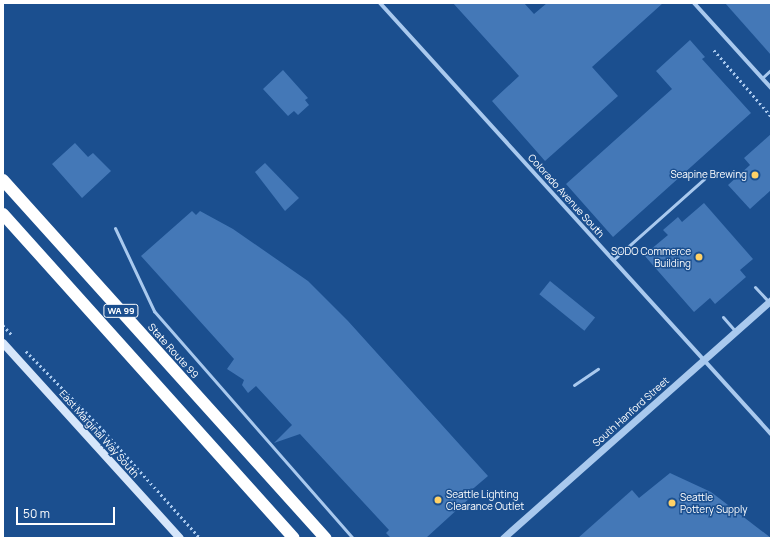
<!DOCTYPE html>
<html>
<head>
<meta charset="utf-8">
<style>
	body { margin:0 }
	#map { position:relative; width:774px; height:541px; overflow:hidden; background:#1b4f8f; font-family:Manrope,sans-serif }
	div>[style] { position:absolute }
	.building>* { inset:0; background:#4478b7; transform-origin:0 0 }
	.path>* { height:2.5px; margin-top:-1.25px; transform-origin:0; background:repeating-linear-gradient(90deg,#a9c9ee 0 2px,transparent 0 5px) }
	.service>* { height:3px; margin:-1.5px; padding:0 1.5px; transform-origin:1.5px; border-radius:1.5px; background:#a9c9ee }
	.minor>* { height:4px; margin:-2px; padding:0 2px; transform-origin:2px; border-radius:2px; background:#a9c9ee }
	.tertiary>* { height:7px; margin:-3.5px; padding:0 3.5px; transform-origin:3.5px; border-radius:3.5px; background:#a9c9ee }
	.secondary>* { height:8px; margin:-4px; padding:0 4px; transform-origin:4px; border-radius:4px; background:#d6e6fa }
	.motorway>* { height:12px; margin:-6px; padding:0 6px; transform-origin:6px; border-radius:6px; background:#fff }
	.dots>* { width:11px; height:11px; translate:-50% -50%; box-sizing:border-box; border:2px solid #1b4f8f; border-radius:50% }
	span { translate:-50% -50%; white-space:nowrap; text-align:center; line-height:1.15; -webkit-text-stroke:3px #1b4f8f; paint-order:stroke }
	.shield-label span { padding:1px 3px; background:#1b4f8f; border:1px solid; border-radius:3px; -webkit-text-stroke-width:0 }
	.shield-label { font-size:9px; color:#fff; font-weight:700 }
	.poi-label { font-size:10px; color:#fff }
	.right { translate:-100% -50%; text-align:right }
	.left { translate:0 -50%; text-align:left }
	.street-label { font-size:10px; color:#fff }
	.frame { position:absolute; inset:0; border:4px solid #fff; pointer-events:none }
	.scale { position:absolute; left:16px; top:507px; width:99px; height:18px; box-sizing:border-box; border:2px solid #fff; border-top:0; padding-left:5px; font-size:12px; line-height:14px; white-space:nowrap; color:#fff; -webkit-text-stroke:3px #1b4f8f; paint-order:stroke }
</style>
</head>
<body>
<div id="map">
	<div class="building">
		<i style="clip-path:polygon(453px 3px,524px 3px,534px 14px,547px 3px,663px 3px,592px 67px,618px 96px,545px 161px,492px 101px,519px 76px)"></i>
		<i style="clip-path:polygon(725px 3px,771px 3px,771px 55px)"></i>
		<i style="clip-path:polygon(690px 40px,705px 57px,702px 59px,751px 113px,613px 237px,566px 184px,672px 89px,656px 71px)"></i>
		<i style="clip-path:polygon(283px 70px,308px 98px,305px 100px,309px 105px,298px 115px,294px 111px,288px 116px,263px 89px)"></i>
		<i style="clip-path:polygon(771px 134px,771px 190px,750px 209px,728px 185px,750px 165px,744px 158px)"></i>
		<i style="clip-path:polygon(75px 143px,88px 157px,93px 153px,111px 171px,82px 198px,52px 164px)"></i>
		<i style="clip-path:polygon(265px 163px,299px 198px,285px 211px,255px 172px)"></i>
		<i style="clip-path:polygon(704px 203px,753px 259px,740px 270px,746px 277px,715px 304px,710px 298px,694px 312px,644px 255px,668px 235px,663px 230px,678px 217px,682px 222px)"></i>
		<i style="clip-path:polygon(192px 211px,196px 215px,200px 211px,233px 229px,308px 281px,348px 321px,488px 476px,468px 493px,471px 497px,426px 538px,391px 538px,386px 533px,389px 530px,300px 434px,274px 443px,292px 425px,256px 386px,248px 393px,242px 385px,244px 380px,227px 369px,234px 359px,141px 256px)"></i>
		<i style="left:550px;top:281px;width:58px;height:17px;rotate:39deg"></i>
		<i style="clip-path:polygon(670px 473px,711px 492px,771px 538px,578px 538px,632px 490px,639px 498px)"></i>
	</div>
	<div class="path">
		<i style="left:714px;top:50px;width:87px;rotate:49.2deg"></i>
		<i style="left:3px;top:325px;width:13px;rotate:48deg"></i>
		<i style="left:26px;top:351px;width:112px;rotate:45.7deg"></i>
		<i style="left:104px;top:431px;width:144px;rotate:48.1deg"></i>
	</div>
	<div class="service">
		<i style="left:762px;top:78px;width:12px;rotate:-42deg"></i>
		<i style="left:115px;top:228px;width:92px;rotate:64.8deg"></i>
		<i style="left:154px;top:311px;width:302px;rotate:48.8deg"></i>
		<i style="left:613px;top:260px;width:122px;rotate:-41.7deg"></i>
		<i style="left:755px;top:287px;width:21px;rotate:47deg"></i>
		<i style="left:723px;top:317px;width:18px;rotate:49deg"></i>
		<i style="left:574px;top:385px;width:29px;rotate:-34deg"></i>
	</div>
	<div class="minor">
		<i style="left:380px;top:3px;width:582px;rotate:47.79deg"></i>
		<i style="left:694px;top:3px;width:115px;rotate:47.8deg"></i>
	</div>
	<div class="tertiary">
		<i style="left:503px;top:538px;width:358px;rotate:-41.6deg"></i>
	</div>
	<div class="secondary">
		<i style="left:3px;top:343px;width:263px;rotate:47.8deg"></i>
	</div>
	<div class="motorway">
		<i style="left:3px;top:180px;width:482px;rotate:48deg"></i>
		<i style="left:3px;top:214px;width:435px;rotate:48.1deg"></i>
	</div>
	<div class="dots">
		<i style="left:755px;top:175px;background:#ffd166"></i>
		<i style="left:699px;top:257px;background:#ffd166"></i>
		<i style="left:438px;top:500px;background:#ffd166"></i>
		<i style="left:672px;top:503px;background:#ffd166"></i>
	</div>
	<div class="shield-label">
		<span style="left:121px;top:311px">WA 99</span>
	</div>
	<div class="poi-label">
		<span class="right" style="left:747px;top:175px">Seapine Brewing</span>
		<span class="right" style="left:691px;top:257px">SODO Commerce<br>Building</span>
		<span class="left" style="left:446px;top:500px">Seattle Lighting<br>Clearance Outlet</span>
		<span class="left" style="left:680px;top:503px">Seattle<br>Pottery Supply</span>
	</div>
	<div class="street-label">
		<span style="left:566px;top:196px;rotate:48deg">Colorado Avenue South</span>
		<span style="left:173px;top:351px;rotate:48deg">State Route 99</span>
		<span style="left:631px;top:412px;rotate:-42deg">South Hanford Street</span>
		<span style="left:99px;top:434px;rotate:48deg">East Marginal Way South</span>
	</div>
	<div class="frame"></div>
	<div class="scale">50 m</div>
</div>
</body>
</html>
